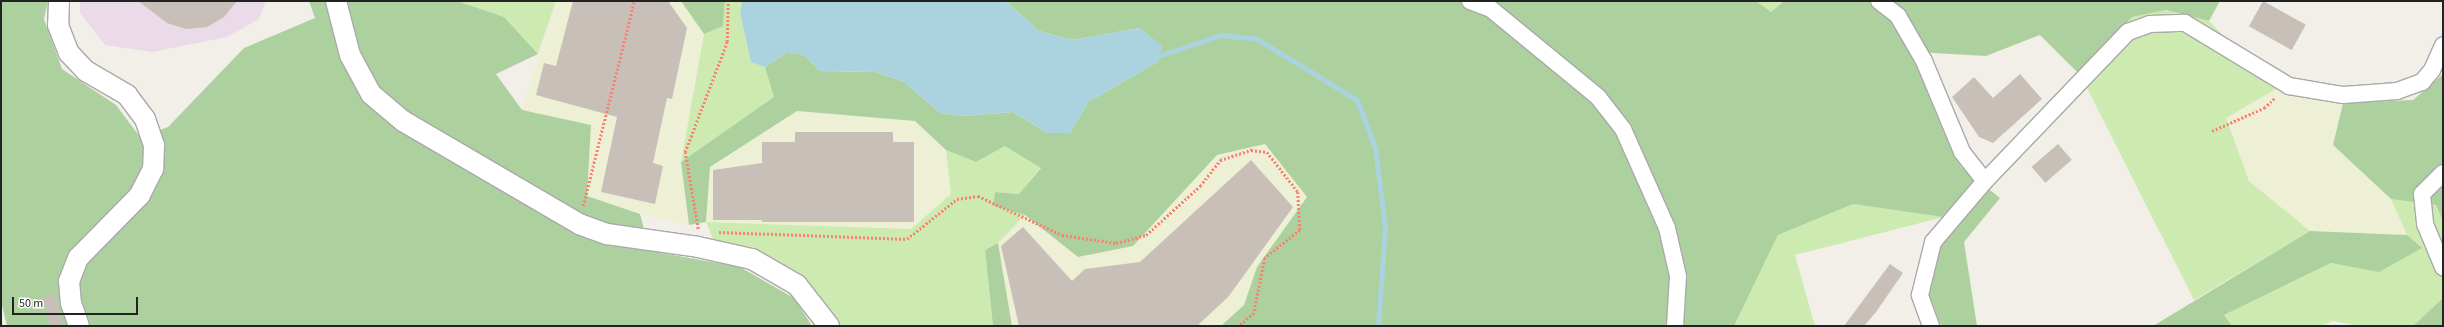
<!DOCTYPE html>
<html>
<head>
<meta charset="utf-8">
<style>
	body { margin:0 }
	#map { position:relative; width:2444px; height:327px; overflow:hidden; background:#f2efe9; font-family:"Source Sans 3",sans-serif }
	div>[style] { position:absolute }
	.industrial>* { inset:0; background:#ebdbe8 }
	.farmland>* { inset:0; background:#eef0d5 }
	.grass>* { inset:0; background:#cdebb0 }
	.forest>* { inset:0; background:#add19e }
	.water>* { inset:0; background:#aad3df }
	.stream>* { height:5px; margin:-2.5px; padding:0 2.5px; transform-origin:2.5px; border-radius:2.5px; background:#aad3df }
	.building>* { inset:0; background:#c7bfb8; transform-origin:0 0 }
	.path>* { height:2.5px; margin-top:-1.25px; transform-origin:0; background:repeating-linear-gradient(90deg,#fa8072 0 2px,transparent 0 4px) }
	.roads { filter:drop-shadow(1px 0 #a9a9a9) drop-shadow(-1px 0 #a9a9a9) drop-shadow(0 1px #a9a9a9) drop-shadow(0 -1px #a9a9a9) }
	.minor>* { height:16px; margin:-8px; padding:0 8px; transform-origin:8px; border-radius:8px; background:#fff }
	.tertiary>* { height:20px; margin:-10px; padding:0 10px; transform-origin:10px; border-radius:10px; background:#fff }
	span { translate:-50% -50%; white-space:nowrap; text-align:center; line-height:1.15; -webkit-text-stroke:4px #fff; paint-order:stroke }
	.frame { position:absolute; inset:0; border:2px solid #222; pointer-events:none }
	.scale { position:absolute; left:12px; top:297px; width:126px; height:18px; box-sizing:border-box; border:2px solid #222; border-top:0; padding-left:5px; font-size:12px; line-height:14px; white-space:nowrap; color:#222; -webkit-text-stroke:3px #fff; paint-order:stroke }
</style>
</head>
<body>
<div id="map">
	<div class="industrial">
		<i style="clip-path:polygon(80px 1px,266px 1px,259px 19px,227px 37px,152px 52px,105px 45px,80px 13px)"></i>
	</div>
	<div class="farmland">
		<i style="clip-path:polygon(556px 1px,681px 1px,704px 34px,681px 162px,689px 225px,640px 214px,587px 196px,591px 125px,522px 110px)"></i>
		<i style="clip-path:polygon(2276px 89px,2343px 103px,2333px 145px,2391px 199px,2407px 235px,2310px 231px,2249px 181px,2226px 118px)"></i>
		<i style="clip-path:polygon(797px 111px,915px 121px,946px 150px,951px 194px,911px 229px,706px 222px,710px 167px)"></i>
		<i style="clip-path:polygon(1265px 144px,1308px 197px,1257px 267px,1244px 305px,1221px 326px,1012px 326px,998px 243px,1025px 215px,1078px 257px,1133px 246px,1217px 155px)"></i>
	</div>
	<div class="grass">
		<i style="clip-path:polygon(457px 1px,556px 1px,538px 54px,504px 17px)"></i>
		<i style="clip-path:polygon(725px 1px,742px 1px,740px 13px,751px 61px,765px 67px,775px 97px,681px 162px,704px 34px,723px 25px)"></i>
		<i style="clip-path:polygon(1756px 1px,1784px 1px,1771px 12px)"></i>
		<i style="clip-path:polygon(2165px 10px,2209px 21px,2276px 89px,2226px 118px,2249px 181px,2310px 231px,2194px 300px,2081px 76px,2132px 17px)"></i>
		<i style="clip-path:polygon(1005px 146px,1041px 167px,1019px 194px,995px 192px,993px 206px,1025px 215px,998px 243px,985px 250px,993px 326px,833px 326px,796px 271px,714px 241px,706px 222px,911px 229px,951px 194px,946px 150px,976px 162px)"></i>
		<i style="clip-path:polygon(2391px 199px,2436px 205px,2443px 221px,2443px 298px,2413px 326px,2360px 326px,2333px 321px,2321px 326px,2232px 326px,2224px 315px,2331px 263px,2379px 271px,2421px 248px,2407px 235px)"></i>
		<i style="clip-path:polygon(1853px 204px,1944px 217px,1795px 255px,1815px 326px,1734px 326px,1778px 235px)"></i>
	</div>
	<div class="forest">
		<i style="clip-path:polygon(1px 1px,48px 1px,44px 19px,62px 69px,116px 105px,140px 137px,168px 127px,244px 48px,315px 18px,309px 1px,457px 1px,504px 17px,538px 54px,496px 74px,522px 110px,591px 125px,587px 196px,640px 214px,650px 251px,740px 267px,794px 298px,812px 326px,7px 326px,1px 301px)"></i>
		<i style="clip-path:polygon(681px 1px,725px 1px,723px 26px,704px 34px)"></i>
		<i style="clip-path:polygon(1006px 1px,1756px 1px,1771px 12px,1784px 1px,2220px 1px,2209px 21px,2166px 10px,2132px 17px,2081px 76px,2040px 35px,1986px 56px,1916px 52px,1961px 167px,2000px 198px,1964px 242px,1977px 326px,1941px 326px,1929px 294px,1943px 217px,1853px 204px,1778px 235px,1734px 326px,1221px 326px,1244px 305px,1257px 267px,1307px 197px,1265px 144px,1217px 155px,1133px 246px,1078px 257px,1025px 215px,993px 206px,995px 192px,1019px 194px,1041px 168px,1005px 146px,976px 162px,946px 150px,915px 121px,797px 111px,710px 167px,706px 222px,689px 225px,681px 162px,774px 97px,765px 67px,788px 52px,804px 55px,820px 71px,876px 72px,904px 82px,940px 113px,964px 116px,1013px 112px,1048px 133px,1070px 133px,1088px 102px,1159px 61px,1140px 28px,1072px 40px,1039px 31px)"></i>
		<i style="clip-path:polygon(2443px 74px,2443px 221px,2436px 205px,2391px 199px,2333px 145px,2343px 103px,2413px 100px)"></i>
		<i style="clip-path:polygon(2310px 231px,2407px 235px,2422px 248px,2379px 272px,2331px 263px,2224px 315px,2232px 326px,2153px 326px)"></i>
		<i style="clip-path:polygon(998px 243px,1012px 326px,993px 326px,985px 250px)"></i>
		<i style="clip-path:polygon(2443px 298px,2443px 326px,2413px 326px)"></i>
	</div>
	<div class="water">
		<i style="clip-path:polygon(742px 1px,1006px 1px,1039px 31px,1072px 40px,1140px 28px,1162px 46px,1159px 61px,1088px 102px,1070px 133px,1048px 133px,1013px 112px,964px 116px,940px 113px,904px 82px,876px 72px,820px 71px,804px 55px,788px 52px,765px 67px,751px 62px,740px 13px)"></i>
	</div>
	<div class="stream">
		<i style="left:1155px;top:57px;width:70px;rotate:-18.4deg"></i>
		<i style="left:1221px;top:35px;width:36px;rotate:6deg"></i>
		<i style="left:1257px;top:39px;width:117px;rotate:31.4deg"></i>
		<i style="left:1357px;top:100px;width:51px;rotate:69.4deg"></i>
		<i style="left:1375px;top:148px;width:80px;rotate:82.8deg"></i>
		<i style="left:1385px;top:227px;width:99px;rotate:94deg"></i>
	</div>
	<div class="building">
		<i style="clip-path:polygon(138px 1px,237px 1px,224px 17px,207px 27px,186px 29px,167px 23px)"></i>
		<i style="clip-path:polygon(573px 1px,668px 1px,687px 28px,672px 99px,667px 98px,653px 163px,663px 166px,655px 204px,601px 192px,617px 117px,536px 95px,544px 63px,556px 66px)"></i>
		<i style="left:2263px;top:1px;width:49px;height:29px;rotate:29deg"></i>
		<i style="clip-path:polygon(2020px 74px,2042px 99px,1993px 143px,1979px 137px,1952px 97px,1974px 77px,1993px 98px)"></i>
		<i style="clip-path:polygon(795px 132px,893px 132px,893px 142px,914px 142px,914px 222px,762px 222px,762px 220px,713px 220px,713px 170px,762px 163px,762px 142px,795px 142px)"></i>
		<i style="left:2058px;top:144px;width:21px;height:35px;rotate:49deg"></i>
		<i style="clip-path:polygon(1251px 160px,1293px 207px,1229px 296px,1197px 326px,1019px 326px,1001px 246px,1023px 227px,1072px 281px,1085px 269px,1140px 262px)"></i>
		<i style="clip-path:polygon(1890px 264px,1903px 273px,1876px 312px,1864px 326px,1844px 326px)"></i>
		<i style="left:56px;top:293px;width:32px;height:13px;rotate:79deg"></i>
	</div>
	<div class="path">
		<i style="left:2212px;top:131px;width:57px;rotate:-23.9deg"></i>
		<i style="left:2264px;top:108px;width:16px;rotate:-43deg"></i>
		<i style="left:583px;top:206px;width:211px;rotate:-76deg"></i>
		<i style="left:698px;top:229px;width:78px;rotate:-99.6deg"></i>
		<i style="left:685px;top:152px;width:118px;rotate:-69.1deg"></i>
		<i style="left:727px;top:42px;width:41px;rotate:-88.6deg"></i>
		<i style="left:719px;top:232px;width:188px;rotate:2.1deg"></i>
		<i style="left:907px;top:239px;width:64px;rotate:-38.7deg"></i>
		<i style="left:957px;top:199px;width:21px;rotate:-8deg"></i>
		<i style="left:978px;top:196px;width:93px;rotate:24.9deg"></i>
		<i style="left:1062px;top:235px;width:55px;rotate:8.4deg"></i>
		<i style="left:1116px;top:243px;width:31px;rotate:-15deg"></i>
		<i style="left:1146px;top:235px;width:73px;rotate:-42.2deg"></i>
		<i style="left:1200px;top:186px;width:33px;rotate:-52deg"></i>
		<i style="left:1220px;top:160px;width:33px;rotate:-18deg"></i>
		<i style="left:1251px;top:150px;width:16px;rotate:7deg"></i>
		<i style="left:1267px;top:152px;width:51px;rotate:52.2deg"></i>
		<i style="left:1298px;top:192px;width:38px;rotate:87deg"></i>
		<i style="left:1300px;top:230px;width:45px;rotate:141.3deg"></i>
		<i style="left:1265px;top:258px;width:56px;rotate:101.3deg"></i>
		<i style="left:1254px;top:313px;width:20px;rotate:139deg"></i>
	</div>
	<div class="roads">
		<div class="minor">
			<i style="left:1470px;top:1px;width:22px;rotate:21deg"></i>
			<i style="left:1491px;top:9px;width:139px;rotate:39.4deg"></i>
			<i style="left:1598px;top:97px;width:41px;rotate:52deg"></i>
			<i style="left:1623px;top:129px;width:108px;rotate:66deg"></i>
			<i style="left:1667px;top:228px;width:49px;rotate:77.1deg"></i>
			<i style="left:1678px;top:276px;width:50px;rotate:93.4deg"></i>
			<i style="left:1879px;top:1px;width:24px;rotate:38deg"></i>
			<i style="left:1898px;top:16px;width:52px;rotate:60deg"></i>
			<i style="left:1924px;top:61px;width:99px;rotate:67.3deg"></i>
			<i style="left:1962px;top:152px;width:37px;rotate:52deg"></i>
			<i style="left:2443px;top:173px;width:30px;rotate:135deg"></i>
			<i style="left:2422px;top:194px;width:30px;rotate:84deg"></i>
			<i style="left:2425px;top:224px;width:47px;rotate:67.3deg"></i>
			<i style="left:1931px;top:326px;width:33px;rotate:-110deg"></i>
			<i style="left:1920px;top:295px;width:55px;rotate:-76.2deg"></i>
			<i style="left:1933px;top:242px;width:80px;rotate:-49.6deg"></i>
			<i style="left:1985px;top:181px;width:207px;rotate:-46.2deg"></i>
			<i style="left:2128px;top:32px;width:23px;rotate:-20deg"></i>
			<i style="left:2150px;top:24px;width:35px;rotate:-2deg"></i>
			<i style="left:2185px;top:23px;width:122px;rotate:31.2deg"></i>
			<i style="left:2289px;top:86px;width:55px;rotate:9.5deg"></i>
			<i style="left:2343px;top:95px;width:54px;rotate:-4.2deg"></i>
			<i style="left:2397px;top:91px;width:27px;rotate:-20deg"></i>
			<i style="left:2422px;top:82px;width:16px;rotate:-50deg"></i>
			<i style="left:2432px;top:70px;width:27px;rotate:-66deg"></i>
		</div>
		<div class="tertiary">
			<i style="left:59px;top:1px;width:24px;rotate:92deg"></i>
			<i style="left:58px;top:25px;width:30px;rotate:69deg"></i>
			<i style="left:69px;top:53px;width:25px;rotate:47deg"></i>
			<i style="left:86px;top:71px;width:48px;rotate:30.3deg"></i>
			<i style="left:127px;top:95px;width:30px;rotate:53deg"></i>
			<i style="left:145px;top:119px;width:28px;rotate:71deg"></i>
			<i style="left:154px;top:145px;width:24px;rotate:92deg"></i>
			<i style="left:153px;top:169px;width:29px;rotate:117deg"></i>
			<i style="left:140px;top:195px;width:88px;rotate:134.5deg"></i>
			<i style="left:78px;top:258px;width:25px;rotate:111deg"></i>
			<i style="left:69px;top:281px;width:22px;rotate:85deg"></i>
			<i style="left:71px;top:303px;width:24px;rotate:71deg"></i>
			<i style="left:336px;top:1px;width:56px;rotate:75.5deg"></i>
			<i style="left:350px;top:55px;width:44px;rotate:61.7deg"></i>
			<i style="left:371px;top:94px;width:42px;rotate:40.2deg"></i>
			<i style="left:403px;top:121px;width:204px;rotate:30.3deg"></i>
			<i style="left:579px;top:224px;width:30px;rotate:20deg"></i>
			<i style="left:607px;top:234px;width:92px;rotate:8.1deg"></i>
			<i style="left:698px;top:247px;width:55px;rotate:12.5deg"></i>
			<i style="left:752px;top:259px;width:52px;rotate:30deg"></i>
			<i style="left:797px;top:285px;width:52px;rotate:52deg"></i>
		</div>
	</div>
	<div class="frame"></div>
	<div class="scale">50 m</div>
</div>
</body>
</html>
